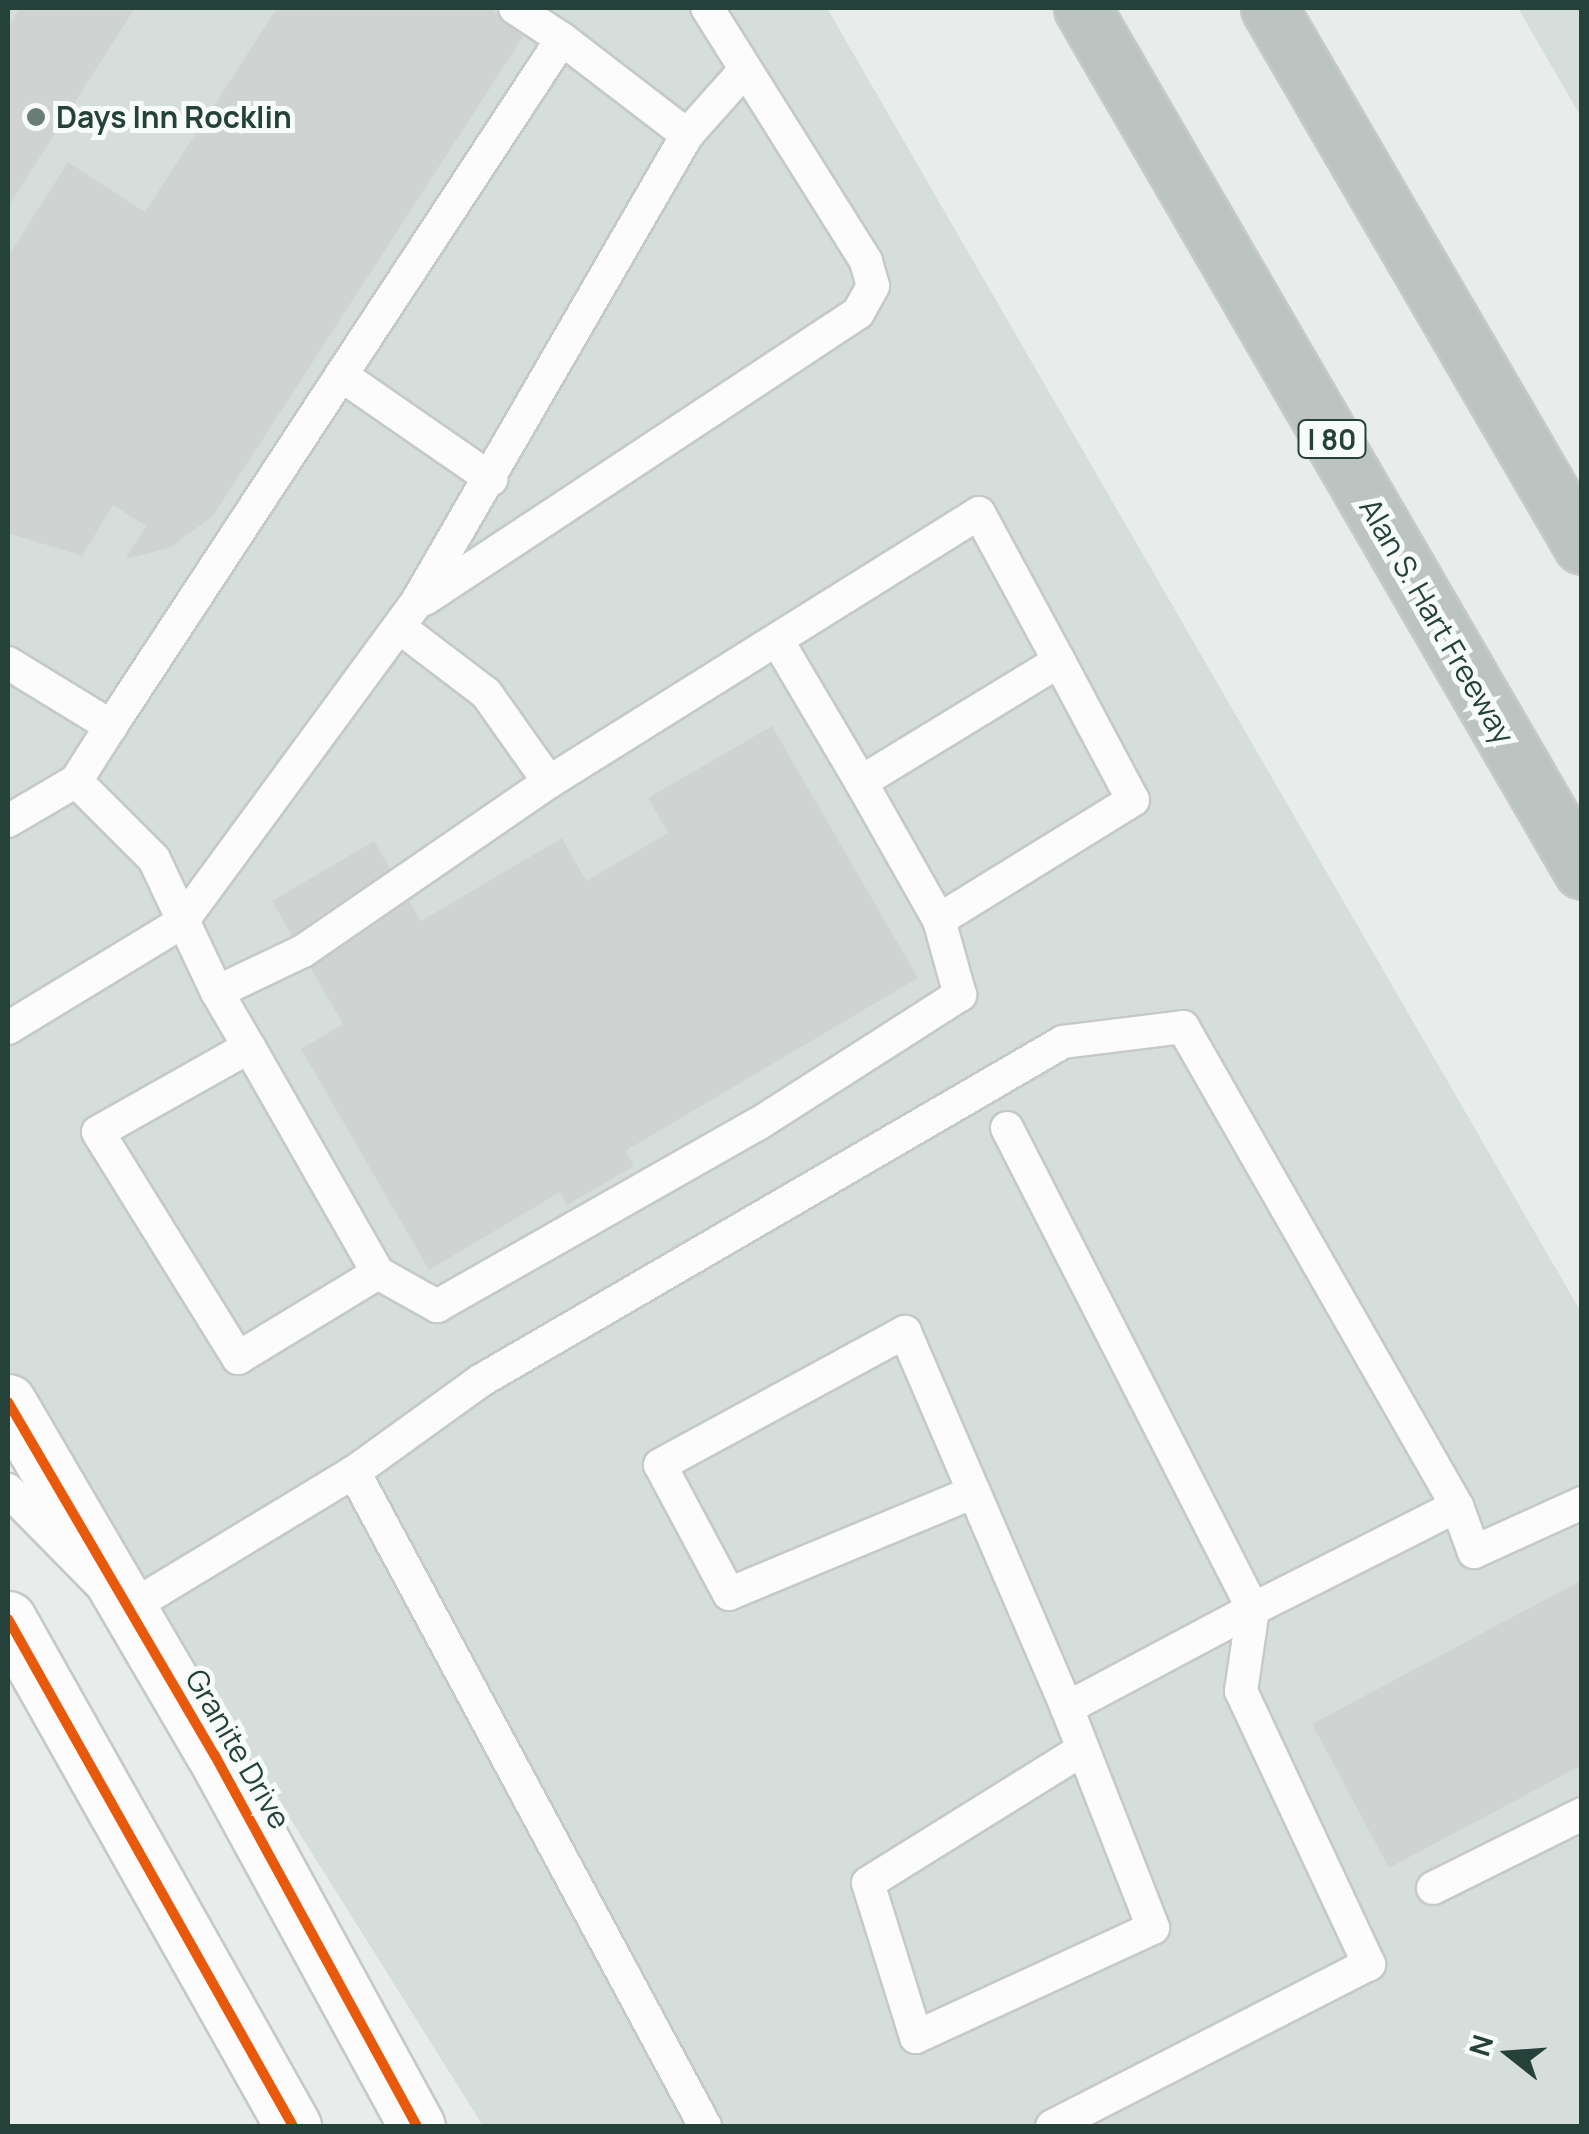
<!DOCTYPE html>
<html>
<head>
<meta charset="utf-8">
<style>
	body { margin:0 }
	#map { position:relative; width:1589px; height:2134px; overflow:hidden; background:#e8edeb; font-family:Manrope,sans-serif }
	div>[style] { position:absolute }
	.built>* { inset:0; background:#d6dedb }
	.building>* { inset:0; background:#cfd4d2 }
	.roads { filter:drop-shadow(2px 0 #c5cac8) drop-shadow(-2px 0 #c5cac8) drop-shadow(0 2px #c5cac8) drop-shadow(0 -2px #c5cac8) }
	.lane>* { height:32px; margin:-16px; padding:0 16px; transform-origin:16px; border-radius:16px; background:#fcfcfc }
	.secondary>* { height:55px; margin:-27.5px; padding:0 27.5px; transform-origin:27.5px; border-radius:27.5px; background:#fcfcfc }
	.highway>* { height:55px; margin:-27.5px; padding:0 27.5px; transform-origin:27.5px; border-radius:27.5px; background:#bcc4c2 }
	.cycleway>* { height:10px; margin:-5px; padding:0 5px; transform-origin:5px; border-radius:5px; background:#e8590c }
	.dots>* { width:28px; height:28px; translate:-50% -50%; box-sizing:border-box; border:5px solid #f7fbf9; border-radius:50% }
	span { translate:-50% -50%; white-space:nowrap; text-align:center; line-height:1.15; -webkit-text-stroke:10px #f7fbf9; paint-order:stroke }
	.shield-label span { padding:2px 8px; background:#f7fbf9; border:2px solid; border-radius:8px; -webkit-text-stroke-width:0 }
	.shield-label { font-size:28px; color:#24423a; font-weight:700 }
	.poi-label { font-size:30px; color:#24423a; font-weight:700 }
	.left { translate:0 -50%; text-align:left }
	.street-label { font-size:30px; color:#24423a }
	.frame { position:absolute; inset:0; border:10px solid #24423a; pointer-events:none }
	.north { position:absolute; left:1459px; top:2004px; width:100px; height:100px; -webkit-text-stroke:8px #f7fbf9; paint-order:stroke; rotate:287deg; font-size:28px; font-weight:700; line-height:40px; text-align:center; color:#24423a }
	.north::after { content:''; display:block; margin:auto; width:35px; height:45px; background:#24423a; clip-path:polygon(50% 0,100% 100%,50% 72%,0 100%) }
</style>
</head>
<body>
<div id="map">
	<div class="built">
		<i style="clip-path:polygon(8px 8px,827px 8px,1581px 1312px,1581px 2126px,483px 2126px,8px 1368px)"></i>
		<i style="clip-path:polygon(1518px 8px,1581px 8px,1581px 117px)"></i>
	</div>
	<div class="building">
		<i style="clip-path:polygon(20px 8px,135px 8px,8px 207px,8px 28px)"></i>
		<i style="clip-path:polygon(277px 8px,490px 8px,523px 37px,213px 516px,170px 548px,125px 559px,146px 526px,113px 505px,82px 556px,8px 533px,8px 256px,68px 162px,145px 212px)"></i>
		<i style="clip-path:polygon(772px 726px,918px 978px,625px 1151px,634px 1166px,567px 1205px,560px 1192px,429px 1270px,301px 1049px,343px 1024px,272px 901px,374px 841px,421px 921px,562px 838px,586px 881px,668px 833px,648px 798px)"></i>
		<i style="clip-path:polygon(1582px 1580px,1582px 1765px,1389px 1868px,1312px 1724px)"></i>
	</div>
	<div class="roads">
		<div class="lane">
			<i style="left:515px;top:8px;width:56px;rotate:33.4deg"></i>
			<i style="left:341px;top:375px;width:183px;rotate:34.7deg"></i>
			<i style="left:425px;top:599px;width:519px;rotate:-33.45deg"></i>
			<i style="left:858px;top:313px;width:31px;rotate:-61deg"></i>
			<i style="left:873px;top:286px;width:26px;rotate:-106deg"></i>
			<i style="left:866px;top:261px;width:299px;rotate:-122.1deg"></i>
			<i style="left:399px;top:627px;width:109px;rotate:37.2deg"></i>
			<i style="left:486px;top:693px;width:109px;rotate:54.7deg"></i>
			<i style="left:777px;top:640px;width:165px;rotate:59.4deg"></i>
			<i style="left:8px;top:663px;width:121px;rotate:31.5deg"></i>
			<i style="left:111px;top:726px;width:822px;rotate:-56.72deg"></i>
			<i style="left:562px;top:39px;width:158px;rotate:37.5deg"></i>
			<i style="left:111px;top:726px;width:65px;rotate:122.5deg"></i>
			<i style="left:76px;top:781px;width:110px;rotate:45deg"></i>
			<i style="left:154px;top:859px;width:147px;rotate:64.7deg"></i>
			<i style="left:8px;top:821px;width:79px;rotate:-30.5deg"></i>
			<i style="left:8px;top:1028px;width:202px;rotate:-31.3deg"></i>
			<i style="left:181px;top:923px;width:395px;rotate:-53.7deg"></i>
			<i style="left:415px;top:605px;width:543px;rotate:-59.94deg"></i>
			<i style="left:687px;top:135px;width:86px;rotate:-48.3deg"></i>
			<i style="left:249px;top:1047px;width:173px;rotate:150.6deg"></i>
			<i style="left:98px;top:1132px;width:266px;rotate:58.2deg"></i>
			<i style="left:238px;top:1358px;width:164px;rotate:-31.3deg"></i>
			<i style="left:378px;top:1273px;width:260px;rotate:-119.7deg"></i>
			<i style="left:249px;top:1047px;width:64px;rotate:-120.2deg"></i>
			<i style="left:217px;top:992px;width:95px;rotate:-25.5deg"></i>
			<i style="left:303px;top:951px;width:298px;rotate:-34.5deg"></i>
			<i style="left:549px;top:782px;width:507px;rotate:-32.03deg"></i>
			<i style="left:979px;top:513px;width:168px;rotate:61.6deg"></i>
			<i style="left:1059px;top:661px;width:157px;rotate:62deg"></i>
			<i style="left:1133px;top:800px;width:228px;rotate:148.3deg"></i>
			<i style="left:939px;top:920px;width:159px;rotate:-119.5deg"></i>
			<i style="left:861px;top:782px;width:232px;rotate:-31.4deg"></i>
			<i style="left:1007px;top:1128px;width:540px;rotate:62.91deg"></i>
			<i style="left:1253px;top:1609px;width:211px;rotate:152deg"></i>
			<i style="left:1067px;top:1708px;width:236px;rotate:68.6deg"></i>
			<i style="left:1153px;top:1928px;width:261px;rotate:155.3deg"></i>
			<i style="left:916px;top:2037px;width:161px;rotate:-107.3deg"></i>
			<i style="left:868px;top:1883px;width:253px;rotate:-31.9deg"></i>
			<i style="left:378px;top:1273px;width:68px;rotate:29.2deg"></i>
			<i style="left:437px;top:1306px;width:369px;rotate:-29.6deg"></i>
			<i style="left:758px;top:1124px;width:240px;rotate:-32.6deg"></i>
			<i style="left:960px;top:995px;width:78px;rotate:-105.6deg"></i>
			<i style="left:354px;top:1472px;width:742px;rotate:61.78deg"></i>
			<i style="left:8px;top:1490px;width:168px;rotate:45.5deg"></i>
			<i style="left:126px;top:1610px;width:267px;rotate:-31.2deg"></i>
			<i style="left:354px;top:1472px;width:155px;rotate:-35.8deg"></i>
			<i style="left:480px;top:1381px;width:674px;rotate:-30.18deg"></i>
			<i style="left:1063px;top:1042px;width:121px;rotate:-7.1deg"></i>
			<i style="left:1183px;top:1027px;width:552px;rotate:60.23deg"></i>
			<i style="left:1457px;top:1506px;width:229px;rotate:153.2deg"></i>
			<i style="left:1253px;top:1609px;width:83px;rotate:98.3deg"></i>
			<i style="left:1241px;top:1691px;width:302px;rotate:64.9deg"></i>
			<i style="left:1369px;top:1964px;width:356px;rotate:152.9deg"></i>
			<i style="left:974px;top:1492px;width:265px;rotate:157.4deg"></i>
			<i style="left:729px;top:1594px;width:146px;rotate:-118.1deg"></i>
			<i style="left:660px;top:1465px;width:279px;rotate:-28.5deg"></i>
			<i style="left:905px;top:1332px;width:174px;rotate:66.7deg"></i>
			<i style="left:974px;top:1492px;width:235px;rotate:66.7deg"></i>
			<i style="left:1457px;top:1506px;width:49px;rotate:69.7deg"></i>
			<i style="left:1474px;top:1552px;width:119px;rotate:-24.4deg"></i>
			<i style="left:1433px;top:1888px;width:166px;rotate:-26.4deg"></i>
		</div>
		<div class="secondary">
			<i style="left:8px;top:1402px;width:408px;rotate:59.7deg"></i>
			<i style="left:214px;top:1754px;width:424px;rotate:61.4deg"></i>
			<i style="left:8px;top:1619px;width:582px;rotate:60.66deg"></i>
		</div>
		<div class="highway">
			<i style="left:1082px;top:8px;width:997px;rotate:59.91deg"></i>
			<i style="left:1269px;top:8px;width:622px;rotate:59.81deg"></i>
		</div>
	</div>
	<div class="cycleway">
		<i style="left:8px;top:1402px;width:408px;rotate:59.7deg"></i>
		<i style="left:214px;top:1754px;width:424px;rotate:61.4deg"></i>
		<i style="left:8px;top:1619px;width:582px;rotate:60.66deg"></i>
	</div>
	<div class="dots">
		<i style="left:36px;top:117px;background:#697e78"></i>
	</div>
	<div class="shield-label">
		<span style="left:1332px;top:439px">I 80</span>
	</div>
	<div class="poi-label">
		<span class="left" style="left:56px;top:117px">Days Inn Rocklin</span>
	</div>
	<div class="street-label">
		<span style="left:1437px;top:621px;rotate:60deg">Alan S. Hart Freeway</span>
		<span style="left:238px;top:1749px;rotate:60deg">Granite Drive</span>
	</div>
	<div class="frame"></div>
	<div class="north">N</div>
</div>
</body>
</html>
